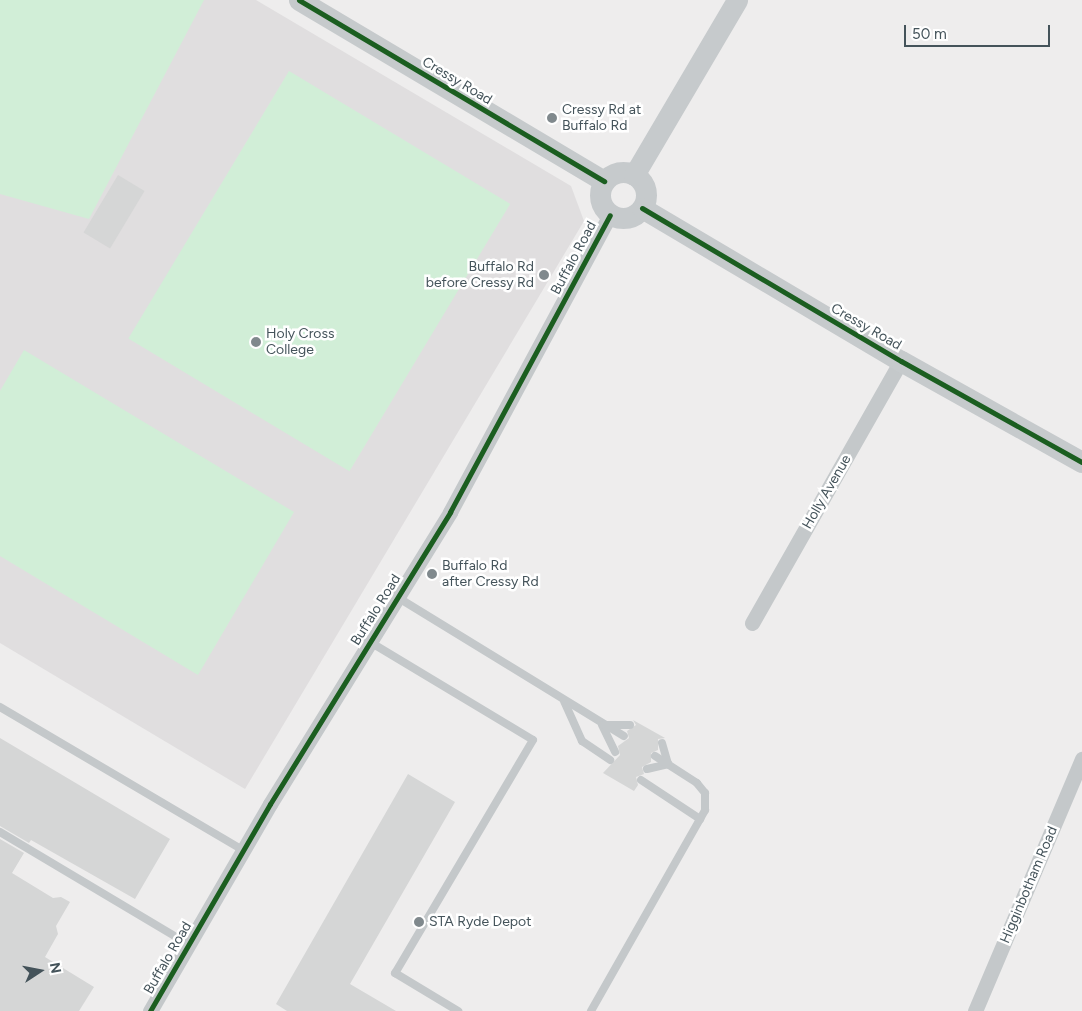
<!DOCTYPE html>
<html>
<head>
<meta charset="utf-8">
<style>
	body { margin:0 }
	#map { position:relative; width:1082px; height:1011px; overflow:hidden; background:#eeeded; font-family:Figtree,sans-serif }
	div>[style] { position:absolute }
	.education>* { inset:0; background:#e0dedf }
	.green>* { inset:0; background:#d1eed7; transform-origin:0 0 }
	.building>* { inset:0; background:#d5d6d6; transform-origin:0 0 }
	.lane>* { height:8px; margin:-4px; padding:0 4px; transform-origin:4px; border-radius:4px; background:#c4c8ca }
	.street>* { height:15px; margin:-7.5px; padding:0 7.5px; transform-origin:7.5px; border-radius:7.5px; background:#c4c8ca }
	.secondary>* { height:21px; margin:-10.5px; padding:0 10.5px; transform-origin:10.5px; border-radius:10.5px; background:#c6cacc }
	.secondary>.ring { margin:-10.5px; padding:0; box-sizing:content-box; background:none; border:21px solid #c6cacc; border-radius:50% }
	.cycleway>* { height:5px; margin:-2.5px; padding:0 2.5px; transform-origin:2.5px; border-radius:2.5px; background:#1b5e20 }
	.dots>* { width:14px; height:14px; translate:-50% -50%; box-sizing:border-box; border:2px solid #fff; border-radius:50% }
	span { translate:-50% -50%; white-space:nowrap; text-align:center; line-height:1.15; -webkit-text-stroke:5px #fff; paint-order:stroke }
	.street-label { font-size:14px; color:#44535a }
	.poi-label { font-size:14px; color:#44535a }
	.left { translate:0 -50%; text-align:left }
	.right { translate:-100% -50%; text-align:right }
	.north { position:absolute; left:15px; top:946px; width:50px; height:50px; -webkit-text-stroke:4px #fff; paint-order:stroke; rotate:79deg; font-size:14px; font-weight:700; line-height:20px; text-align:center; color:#44535a }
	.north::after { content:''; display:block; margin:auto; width:18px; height:22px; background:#44535a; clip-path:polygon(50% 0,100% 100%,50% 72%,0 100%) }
	.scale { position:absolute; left:904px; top:25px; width:146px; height:22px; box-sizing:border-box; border:2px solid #44535a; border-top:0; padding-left:6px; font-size:15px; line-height:18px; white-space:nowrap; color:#44535a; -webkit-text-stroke:4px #fff; paint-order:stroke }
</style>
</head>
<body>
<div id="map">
	<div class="education">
		<i style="clip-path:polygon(0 0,256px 0,571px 186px,584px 221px,245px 789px,0 643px)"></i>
	</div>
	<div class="green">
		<i style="clip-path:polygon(0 0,204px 0,89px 219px,0 194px)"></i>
		<i style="left:289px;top:71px;width:258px;height:312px;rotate:31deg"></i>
		<i style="clip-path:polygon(24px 350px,294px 512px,198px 675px,0 556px,0 391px)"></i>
	</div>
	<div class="building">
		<i style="left:118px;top:175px;width:31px;height:67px;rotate:31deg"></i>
		<i style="clip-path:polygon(633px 720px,665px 738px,658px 739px,658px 750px,651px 753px,651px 762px,642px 767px,644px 774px,636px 777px,638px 785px,634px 791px,603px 773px,620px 755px,618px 746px,629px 738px,627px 731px,636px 725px)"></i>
		<i style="clip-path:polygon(0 738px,170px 839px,135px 899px,31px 840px,29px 843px,0 826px)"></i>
		<i style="clip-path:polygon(408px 774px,455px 802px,350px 984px,396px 1011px,287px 1011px,276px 1004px)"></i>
		<i style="clip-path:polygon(0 839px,24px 853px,12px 873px,53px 898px,61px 897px,70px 902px,56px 926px,58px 934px,45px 957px,94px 987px,79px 1011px,0 1011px)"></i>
	</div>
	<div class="lane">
		<i style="left:397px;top:597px;width:266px;rotate:31.5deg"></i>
		<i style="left:370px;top:642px;width:190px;rotate:31deg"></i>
		<i style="left:533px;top:740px;width:271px;rotate:120.6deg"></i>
		<i style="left:395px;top:973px;width:74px;rotate:31.1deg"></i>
		<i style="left:564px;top:701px;width:44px;rotate:65.8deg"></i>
		<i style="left:582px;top:741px;width:34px;rotate:34deg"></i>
		<i style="left:0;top:707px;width:282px;rotate:30.5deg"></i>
		<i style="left:602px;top:725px;width:30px;rotate:64deg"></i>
		<i style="left:604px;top:725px;width:26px"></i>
		<i style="left:662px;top:743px;width:22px;rotate:74deg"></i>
		<i style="left:647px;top:769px;width:22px;rotate:-13deg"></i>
		<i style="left:641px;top:780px;width:71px;rotate:33.5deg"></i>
		<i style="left:0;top:832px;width:219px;rotate:30.8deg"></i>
		<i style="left:591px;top:1011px;width:231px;rotate:-60.4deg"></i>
		<i style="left:705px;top:810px;width:17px;rotate:-90deg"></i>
		<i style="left:705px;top:793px;width:13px;rotate:-129deg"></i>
		<i style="left:697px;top:783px;width:50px;rotate:-147.3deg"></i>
	</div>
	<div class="street">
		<i style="left:752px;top:623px;width:301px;rotate:-60.4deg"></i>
		<i style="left:150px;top:1011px;width:239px;rotate:-59.9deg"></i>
		<i style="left:270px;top:804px;width:343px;rotate:-58.3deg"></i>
		<i style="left:450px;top:512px;width:337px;rotate:-61.7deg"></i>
		<i style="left:975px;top:1011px;width:274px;rotate:-67deg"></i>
	</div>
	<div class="secondary">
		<i style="left:299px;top:0;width:355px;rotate:30.7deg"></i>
		<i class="ring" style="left:600px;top:172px;width:25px;height:25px"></i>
		<i style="left:634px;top:175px;width:203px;rotate:-59.5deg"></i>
		<i style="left:642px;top:208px;width:301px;rotate:30.6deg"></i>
		<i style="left:901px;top:361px;width:207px;rotate:29.2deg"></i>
	</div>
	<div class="cycleway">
		<i style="left:299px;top:0;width:355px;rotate:30.7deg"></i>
		<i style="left:642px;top:208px;width:301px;rotate:30.6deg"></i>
		<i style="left:901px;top:361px;width:207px;rotate:29.2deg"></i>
		<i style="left:150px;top:1011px;width:239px;rotate:-59.9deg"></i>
		<i style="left:270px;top:804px;width:343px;rotate:-58.3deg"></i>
		<i style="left:450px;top:512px;width:337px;rotate:-61.7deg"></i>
	</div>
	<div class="dots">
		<i style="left:552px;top:118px;background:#80898d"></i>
		<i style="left:544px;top:275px;background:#80898d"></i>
		<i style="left:256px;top:342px;background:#80898d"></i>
		<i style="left:432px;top:574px;background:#80898d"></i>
		<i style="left:419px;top:922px;background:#80898d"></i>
	</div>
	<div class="street-label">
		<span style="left:457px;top:81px;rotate:31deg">Cressy Road</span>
		<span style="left:574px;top:258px;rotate:-62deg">Buffalo Road</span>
		<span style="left:866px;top:327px;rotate:30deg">Cressy Road</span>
		<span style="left:827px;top:492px;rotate:-60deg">Holly Avenue</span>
		<span style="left:376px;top:610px;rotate:-58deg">Buffalo Road</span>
		<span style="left:1029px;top:885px;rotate:-67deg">Higginbotham Road</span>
		<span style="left:168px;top:958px;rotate:-60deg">Buffalo Road</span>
	</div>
	<div class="poi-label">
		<span class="left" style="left:562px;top:118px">Cressy Rd at<br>Buffalo Rd</span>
		<span class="right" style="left:534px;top:275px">Buffalo Rd<br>before Cressy Rd</span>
		<span class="left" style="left:266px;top:342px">Holy Cross<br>College</span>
		<span class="left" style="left:442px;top:574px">Buffalo Rd<br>after Cressy Rd</span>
		<span class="left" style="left:429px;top:922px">STA Ryde Depot</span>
	</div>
	<div class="north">N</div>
	<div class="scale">50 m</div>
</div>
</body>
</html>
